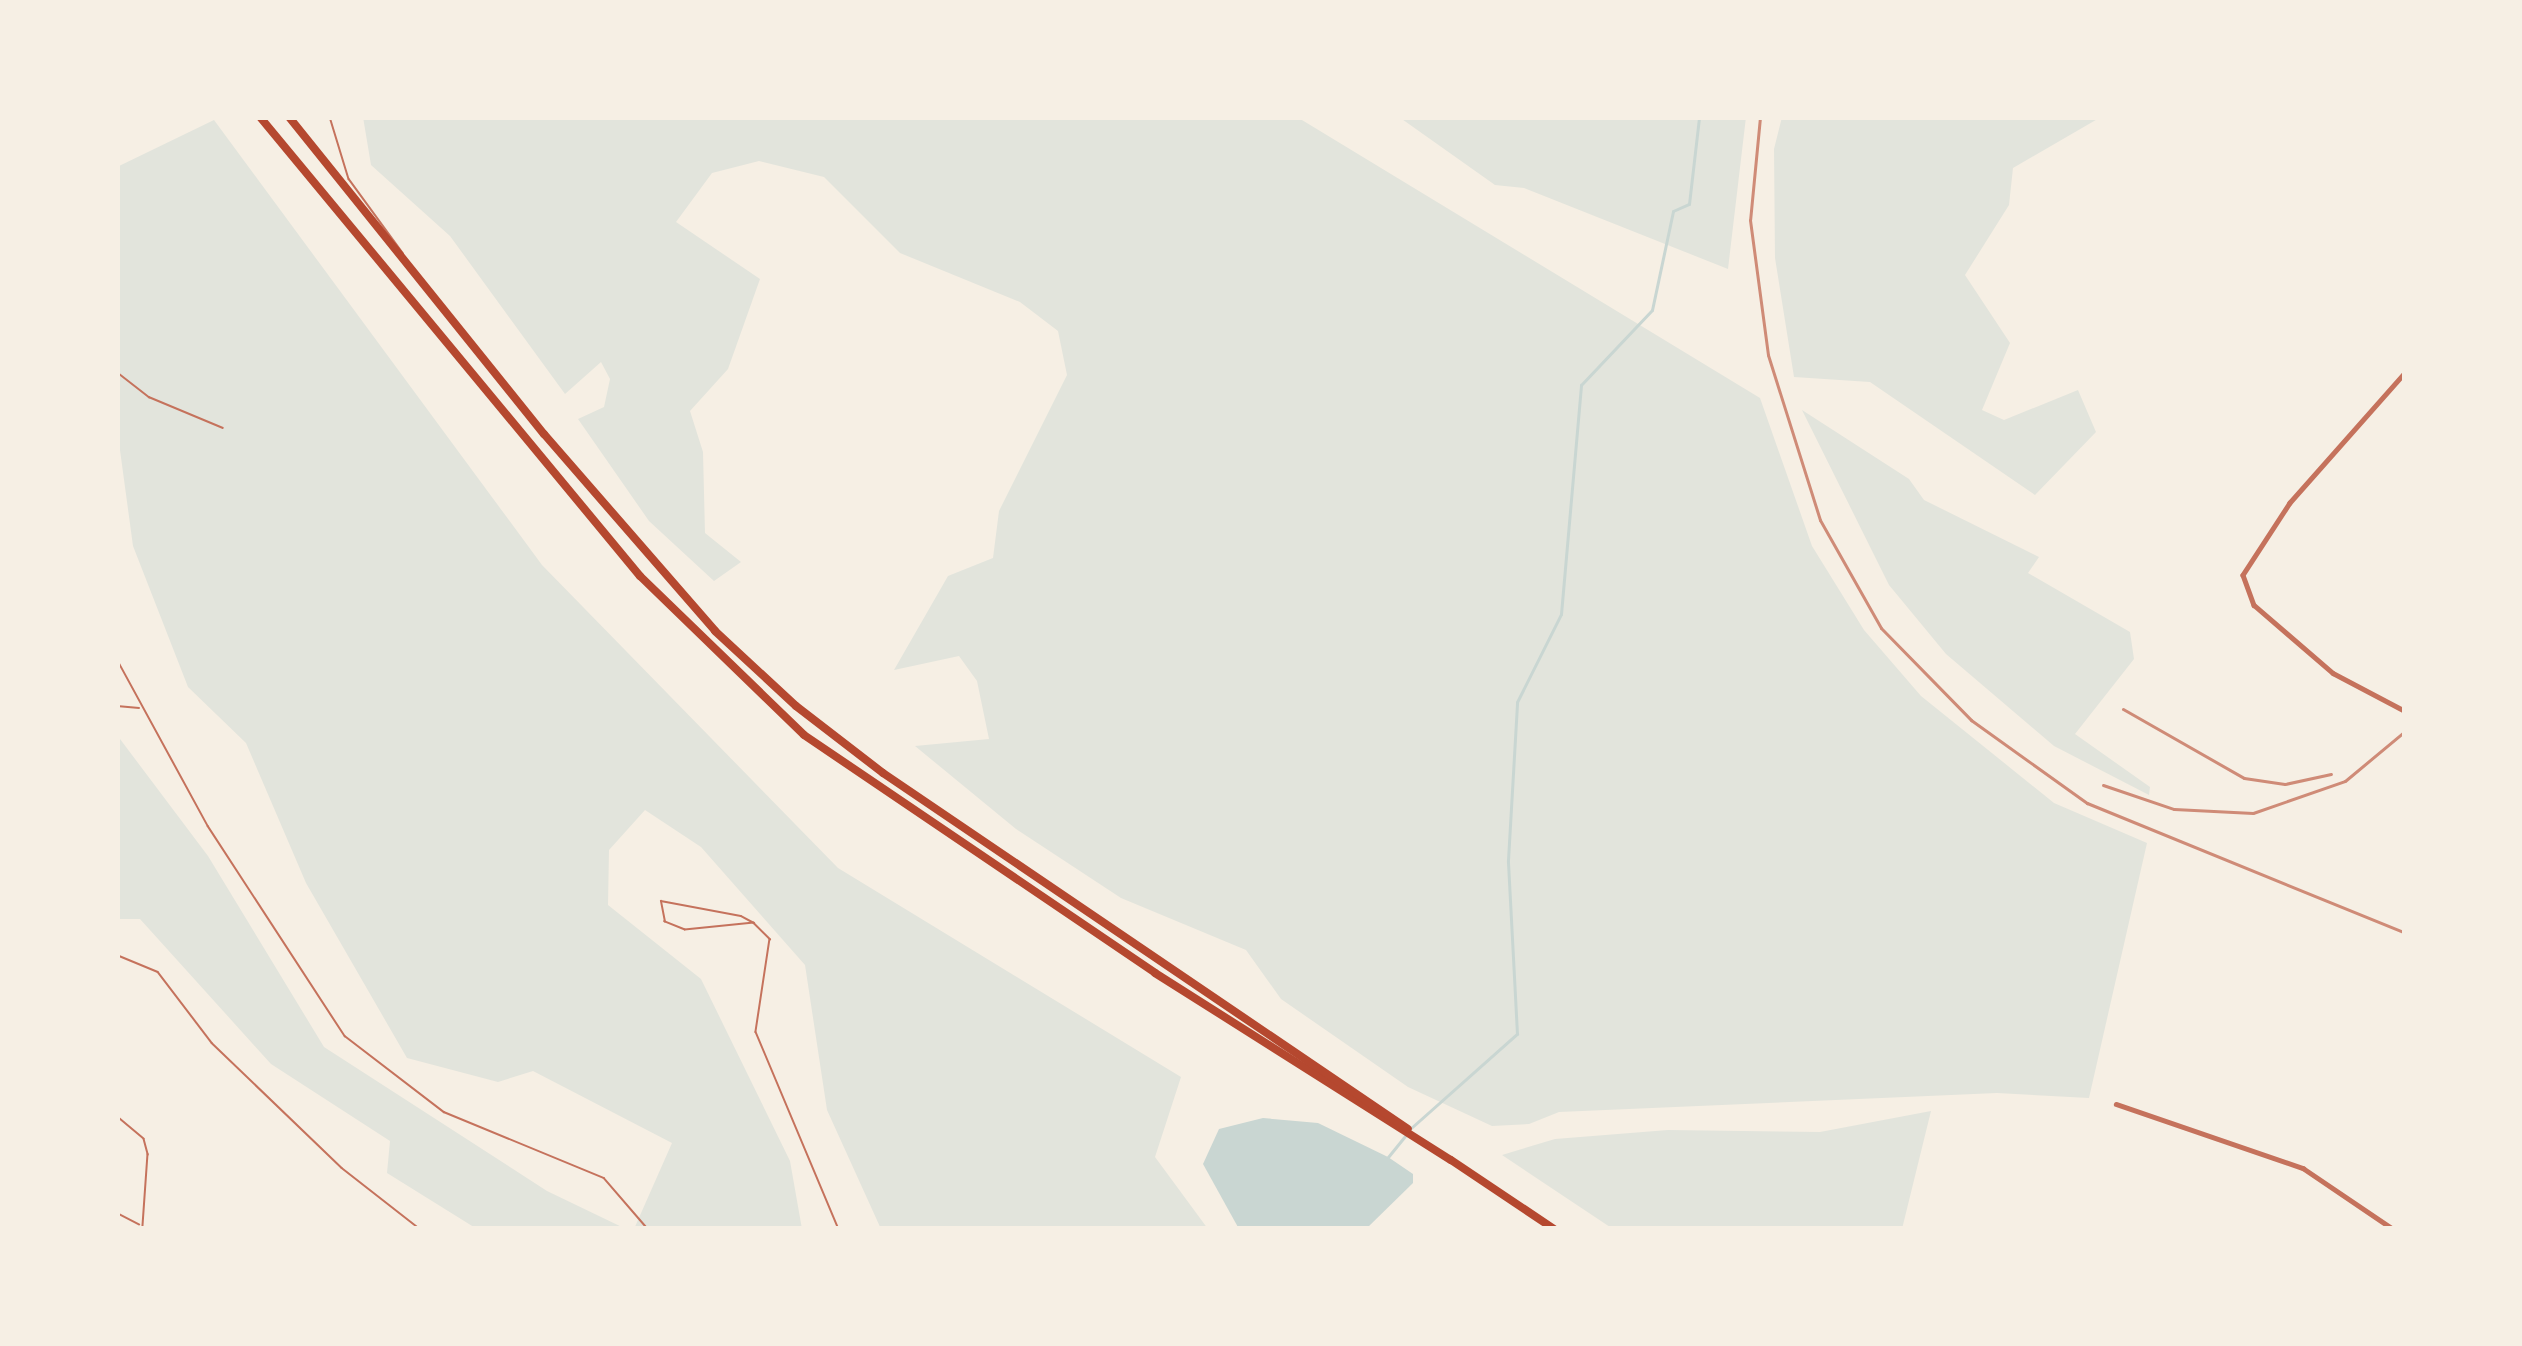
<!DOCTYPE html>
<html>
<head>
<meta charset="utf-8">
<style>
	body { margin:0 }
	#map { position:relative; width:2522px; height:1346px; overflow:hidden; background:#f6efe4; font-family:"Libre Baskerville",serif }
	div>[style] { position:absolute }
	.green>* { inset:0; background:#e2e4dc }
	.water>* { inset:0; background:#c9d6d2 }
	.stream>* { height:3px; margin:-1.5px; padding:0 1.5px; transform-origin:1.5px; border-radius:1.5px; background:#c9d6d2 }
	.service>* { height:1.5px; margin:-0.75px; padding:0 0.75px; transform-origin:0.75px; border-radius:0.75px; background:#c5725c }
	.minor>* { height:4.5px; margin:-2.25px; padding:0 2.25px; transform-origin:2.25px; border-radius:2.25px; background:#c5725c }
	.primary>* { height:8px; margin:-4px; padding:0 4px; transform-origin:4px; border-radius:4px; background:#b5482f }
	.trunk>* { height:8px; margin:-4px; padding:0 4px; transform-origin:4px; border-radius:4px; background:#b5482f }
	.rail>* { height:3px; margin:-1.5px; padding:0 1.5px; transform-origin:1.5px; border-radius:1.5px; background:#cf8b77 }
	span { translate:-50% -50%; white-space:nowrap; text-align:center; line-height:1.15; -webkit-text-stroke:12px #f6efe4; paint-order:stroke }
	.frame { position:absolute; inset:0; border:120px solid #f6efe4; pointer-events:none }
</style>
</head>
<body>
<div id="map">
	<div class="green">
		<i style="clip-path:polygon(363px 117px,1297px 117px,1760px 398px,1812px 546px,1864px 630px,1921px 696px,2054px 803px,2147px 843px,2089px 1098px,1997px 1093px,1559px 1112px,1529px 1124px,1492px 1126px,1408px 1087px,1281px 999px,1246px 950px,1121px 898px,1016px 829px,915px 746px,989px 739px,977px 681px,959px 656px,894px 670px,948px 576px,993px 558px,999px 511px,1067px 375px,1058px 331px,1020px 302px,900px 253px,824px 177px,759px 161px,712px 173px,676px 222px,760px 279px,728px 369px,690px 411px,703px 452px,705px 533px,741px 562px,714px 581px,649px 521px,578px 419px,604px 407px,610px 379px,601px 362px,565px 394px,450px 236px,371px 165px)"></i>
		<i style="clip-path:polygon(1399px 117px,1746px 117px,1728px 269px,1524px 188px,1495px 185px)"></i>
		<i style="clip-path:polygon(1782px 117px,2101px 117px,2013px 168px,2009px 205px,1965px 275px,2010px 343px,1982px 410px,2004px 420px,2078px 390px,2096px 432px,2035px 495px,1870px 382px,1794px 377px,1775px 258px,1774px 149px)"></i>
		<i style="clip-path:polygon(214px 120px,542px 565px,838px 868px,1181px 1077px,1155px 1157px,1208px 1229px,881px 1229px,827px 1110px,805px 965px,701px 847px,645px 810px,609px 850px,608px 905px,701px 979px,790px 1161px,802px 1229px,634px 1229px,672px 1143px,533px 1071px,498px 1082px,407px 1058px,306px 883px,246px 743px,188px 687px,133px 546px,117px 428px,117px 167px)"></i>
		<i style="clip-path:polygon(1802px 410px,1909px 479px,1924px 500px,2039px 557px,2028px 573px,2130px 632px,2134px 659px,2075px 734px,2150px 787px,2149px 795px,2054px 746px,1946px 654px,1889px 585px)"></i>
		<i style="clip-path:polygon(117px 735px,208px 856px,324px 1047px,547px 1191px,626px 1229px,477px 1229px,387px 1173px,390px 1141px,271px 1064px,140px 919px,117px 919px)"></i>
		<i style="clip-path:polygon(1931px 1111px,1902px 1229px,1613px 1229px,1502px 1155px,1555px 1139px,1668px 1130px,1820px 1132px)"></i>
	</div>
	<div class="water">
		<i style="clip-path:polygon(1263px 1118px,1318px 1123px,1388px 1157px,1413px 1174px,1413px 1183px,1366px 1229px,1239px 1229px,1203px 1164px,1219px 1129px)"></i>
	</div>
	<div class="stream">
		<i style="left:1411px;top:1128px;width:142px;rotate:-41.6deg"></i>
		<i style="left:1517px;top:1034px;width:174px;rotate:-93deg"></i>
		<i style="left:1508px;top:860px;width:158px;rotate:-86.7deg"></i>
		<i style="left:1517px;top:702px;width:98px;rotate:-63.4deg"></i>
		<i style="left:1561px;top:614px;width:230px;rotate:-85deg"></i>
		<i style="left:1581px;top:385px;width:103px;rotate:-46.6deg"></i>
		<i style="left:1652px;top:310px;width:101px;rotate:-78deg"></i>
		<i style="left:1673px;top:211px;width:17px;rotate:-24deg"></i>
		<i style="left:1689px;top:204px;width:88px;rotate:-83.4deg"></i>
		<i style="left:1388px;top:1157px;width:27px;rotate:-51deg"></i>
	</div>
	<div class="service">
		<i style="left:330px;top:117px;width:65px;rotate:73deg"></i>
		<i style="left:349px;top:179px;width:92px;rotate:53.9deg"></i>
		<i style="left:117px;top:372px;width:41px;rotate:38deg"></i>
		<i style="left:149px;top:397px;width:80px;rotate:22.7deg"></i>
		<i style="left:117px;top:659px;width:190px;rotate:61.4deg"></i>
		<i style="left:208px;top:826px;width:251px;rotate:56.9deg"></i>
		<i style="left:345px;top:1036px;width:125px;rotate:37.5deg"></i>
		<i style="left:444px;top:1112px;width:173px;rotate:22.4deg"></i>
		<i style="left:604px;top:1178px;width:67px;rotate:49.2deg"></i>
		<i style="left:117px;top:706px;width:22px;rotate:5deg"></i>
		<i style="left:754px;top:923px;width:69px;rotate:174.2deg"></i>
		<i style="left:685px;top:930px;width:22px;rotate:-158deg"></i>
		<i style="left:665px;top:922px;width:21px;rotate:-101deg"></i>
		<i style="left:661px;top:901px;width:81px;rotate:10.6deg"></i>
		<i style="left:741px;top:916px;width:15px;rotate:28deg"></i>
		<i style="left:754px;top:923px;width:23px;rotate:45deg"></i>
		<i style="left:770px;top:939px;width:94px;rotate:98.6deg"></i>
		<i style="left:756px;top:1032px;width:214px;rotate:67.2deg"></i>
		<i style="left:117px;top:955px;width:44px;rotate:22.5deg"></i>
		<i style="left:158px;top:972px;width:89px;rotate:52.7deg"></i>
		<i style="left:212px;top:1043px;width:180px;rotate:43.9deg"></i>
		<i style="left:342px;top:1168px;width:99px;rotate:38deg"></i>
		<i style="left:117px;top:1116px;width:35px;rotate:40deg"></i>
		<i style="left:144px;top:1139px;width:16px;rotate:75deg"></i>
		<i style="left:148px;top:1154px;width:72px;rotate:94deg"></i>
		<i style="left:117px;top:1213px;width:25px;rotate:27deg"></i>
	</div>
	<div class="minor">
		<i style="left:2405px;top:373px;width:174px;rotate:131.5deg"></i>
		<i style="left:2290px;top:503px;width:86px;rotate:123.1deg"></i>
		<i style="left:2243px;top:575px;width:32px;rotate:70deg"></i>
		<i style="left:2254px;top:605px;width:104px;rotate:40.7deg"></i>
		<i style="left:2333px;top:673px;width:81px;rotate:27.8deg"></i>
		<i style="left:2116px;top:1104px;width:198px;rotate:18.9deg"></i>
		<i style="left:2303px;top:1168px;width:109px;rotate:34.1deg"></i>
	</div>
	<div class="primary">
		<i style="left:1451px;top:1160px;width:124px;rotate:33.8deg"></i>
	</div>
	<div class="trunk">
		<i style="left:260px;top:117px;width:596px;rotate:50.38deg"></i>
		<i style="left:640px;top:576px;width:228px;rotate:44.1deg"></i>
		<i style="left:804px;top:735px;width:424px;rotate:34.1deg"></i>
		<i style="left:1155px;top:973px;width:350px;rotate:32.3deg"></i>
		<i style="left:289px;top:117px;width:407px;rotate:51.2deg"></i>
		<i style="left:544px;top:434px;width:261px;rotate:49deg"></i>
		<i style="left:715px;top:631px;width:110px;rotate:42.8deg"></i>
		<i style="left:796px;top:706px;width:110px;rotate:37.6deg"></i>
		<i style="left:883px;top:773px;width:634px;rotate:34.14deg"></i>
	</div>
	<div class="rail">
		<i style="left:1760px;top:117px;width:103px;rotate:95.5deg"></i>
		<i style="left:1750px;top:220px;width:136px;rotate:82.4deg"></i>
		<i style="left:1768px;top:355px;width:173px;rotate:72.5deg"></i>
		<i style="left:1820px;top:520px;width:124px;rotate:60.5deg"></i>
		<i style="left:1881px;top:628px;width:129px;rotate:45.6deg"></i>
		<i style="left:1971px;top:720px;width:143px;rotate:35.6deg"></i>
		<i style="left:2087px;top:803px;width:344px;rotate:22.2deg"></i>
		<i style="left:2123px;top:709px;width:139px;rotate:29.7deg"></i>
		<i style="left:2244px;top:778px;width:41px;rotate:8.3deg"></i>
		<i style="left:2285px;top:784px;width:47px;rotate:-12.3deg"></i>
		<i style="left:2103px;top:785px;width:75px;rotate:18.7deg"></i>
		<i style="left:2174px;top:809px;width:79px;rotate:2.9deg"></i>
		<i style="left:2253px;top:813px;width:97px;rotate:-19.2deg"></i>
		<i style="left:2345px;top:781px;width:78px;rotate:-39.8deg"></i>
	</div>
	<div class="frame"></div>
</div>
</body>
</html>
